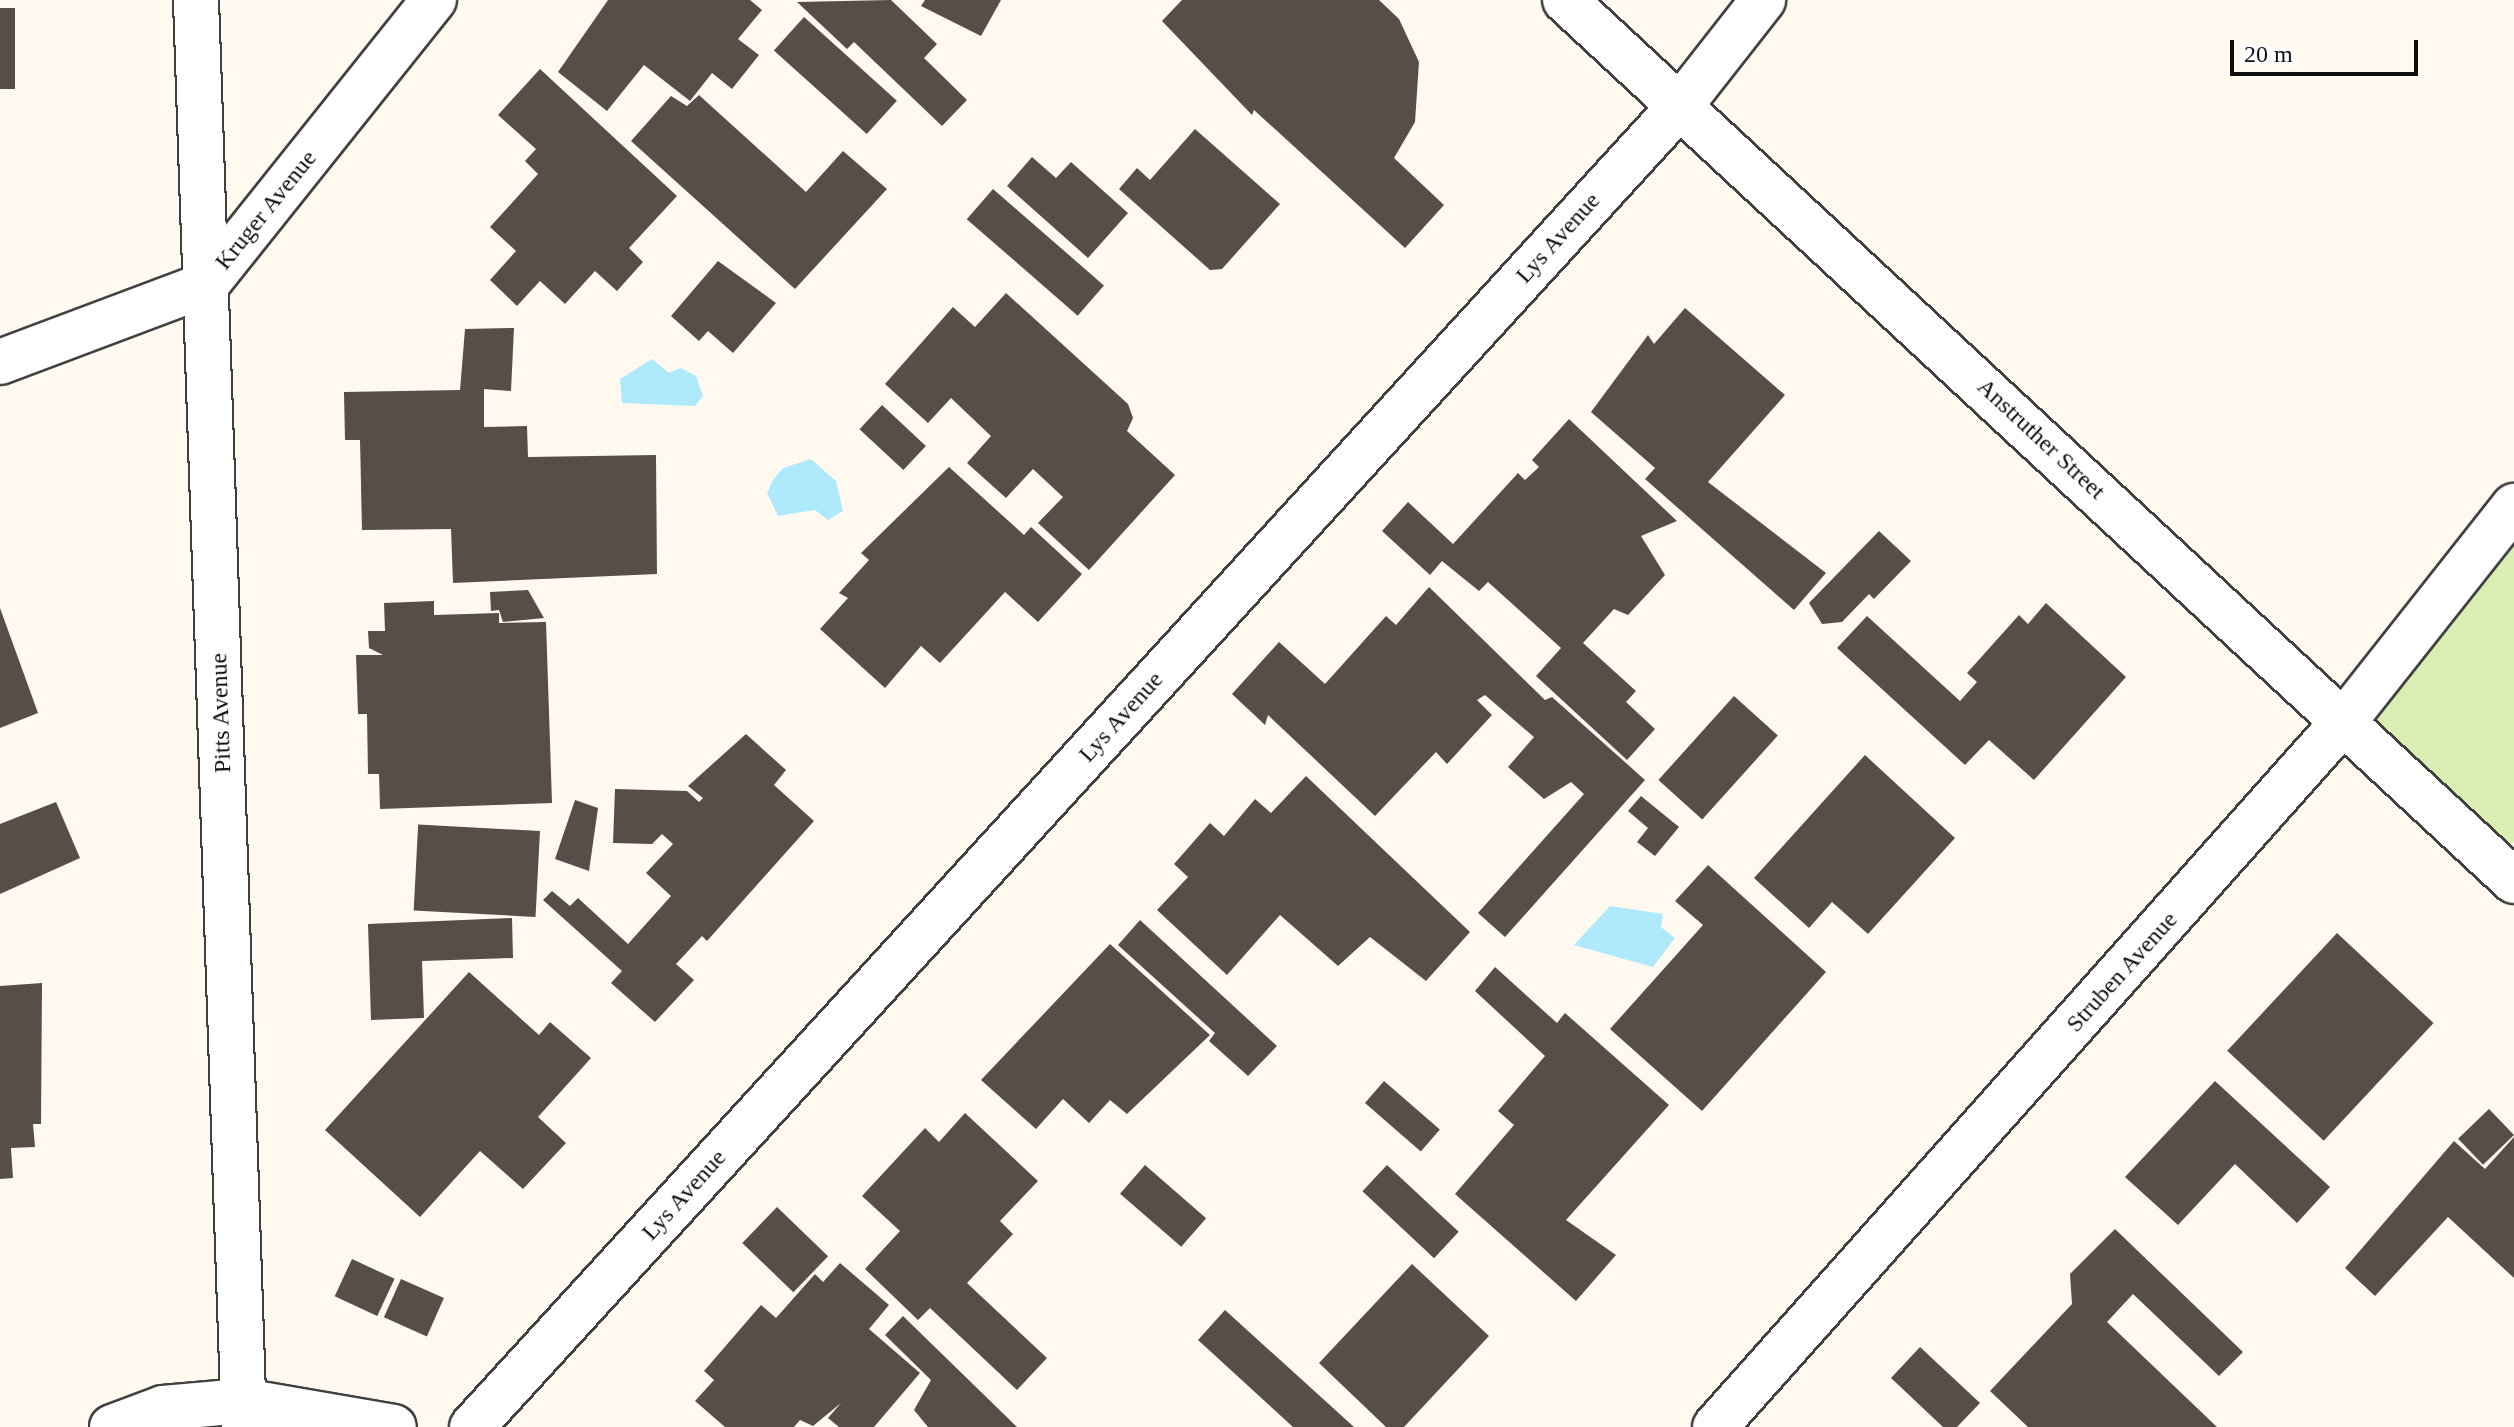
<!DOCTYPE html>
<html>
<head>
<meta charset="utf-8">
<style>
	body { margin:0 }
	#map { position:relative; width:2514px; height:1427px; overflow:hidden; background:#fff9ef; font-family:Georgia,serif }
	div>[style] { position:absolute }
	.green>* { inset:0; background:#daeeb4 }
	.water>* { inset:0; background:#aeeafc }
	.building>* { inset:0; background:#584d49; transform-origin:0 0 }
	.roads { filter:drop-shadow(2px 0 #414141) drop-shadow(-2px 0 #414141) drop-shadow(0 2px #414141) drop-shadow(0 -2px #414141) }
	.minor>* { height:44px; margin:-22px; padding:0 22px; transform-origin:22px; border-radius:22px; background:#fff }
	span { translate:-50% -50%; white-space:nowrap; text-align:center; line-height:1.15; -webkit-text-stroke:8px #fff; paint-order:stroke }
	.street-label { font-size:24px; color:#0e0e0e }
	.scale { position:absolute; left:2230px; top:40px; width:188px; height:36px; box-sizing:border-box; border:4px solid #0e0e0e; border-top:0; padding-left:10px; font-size:24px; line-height:28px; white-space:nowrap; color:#0e0e0e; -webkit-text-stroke:6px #fff; paint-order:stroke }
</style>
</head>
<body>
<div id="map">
	<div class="green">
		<i style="clip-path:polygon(2514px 540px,2514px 841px,2509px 846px,2374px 720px)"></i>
	</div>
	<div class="water">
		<i style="clip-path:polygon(652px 359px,669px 373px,681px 368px,696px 376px,703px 396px,695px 406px,622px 403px,620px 379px)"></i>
		<i style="clip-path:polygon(811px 459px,836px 481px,843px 511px,828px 520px,815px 510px,778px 516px,767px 493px,773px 480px,783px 468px)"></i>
		<i style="clip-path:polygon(1610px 906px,1663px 914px,1661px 927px,1675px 938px,1653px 967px,1574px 945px)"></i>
	</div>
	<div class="building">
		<i style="clip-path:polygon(608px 0,750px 0,762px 10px,738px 39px,759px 55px,732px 89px,712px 73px,690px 101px,644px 65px,607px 111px,558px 72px)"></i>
		<i style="clip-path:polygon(891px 0,937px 44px,924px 58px,967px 100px,942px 126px,854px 42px,847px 49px,797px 2px)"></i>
		<i style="clip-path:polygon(925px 0,1001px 0,981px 36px,921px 6px)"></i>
		<i style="clip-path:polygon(1182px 0,1379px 0,1399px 19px,1419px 62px,1415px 122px,1394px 158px,1444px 205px,1405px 248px,1254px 110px,1252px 115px,1162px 21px)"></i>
		<i style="left:0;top:8px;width:15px;height:81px"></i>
		<i style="left:804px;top:17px;width:125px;height:45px;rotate:42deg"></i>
		<i style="clip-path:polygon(540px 69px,677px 196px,629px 248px,643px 262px,617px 291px,595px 271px,565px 304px,540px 281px,517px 306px,490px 280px,516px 251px,490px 227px,538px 174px,525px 161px,536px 149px,498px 115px)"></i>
		<i style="clip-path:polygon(699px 95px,806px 192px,843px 151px,887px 189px,795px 289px,631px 141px,671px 96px,687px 106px)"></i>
		<i style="clip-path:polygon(1195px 129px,1280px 204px,1222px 269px,1210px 270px,1119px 189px,1137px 168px,1150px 180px)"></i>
		<i style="clip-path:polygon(1032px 157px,1056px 178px,1071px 162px,1128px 213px,1088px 258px,1007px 186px)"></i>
		<i style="left:993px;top:189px;width:147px;height:40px;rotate:41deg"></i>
		<i style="clip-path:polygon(718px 261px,776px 303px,733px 353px,708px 331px,699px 341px,671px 316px)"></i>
		<i style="clip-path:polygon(1006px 293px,1128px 404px,1133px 418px,1127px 431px,1175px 475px,1089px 570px,1038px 523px,1063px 497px,1033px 469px,1006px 498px,967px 463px,991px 436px,951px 398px,928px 423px,885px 384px,953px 307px,975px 327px)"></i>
		<i style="clip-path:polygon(1685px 308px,1785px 395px,1708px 482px,1826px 573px,1794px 610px,1645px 479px,1655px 468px,1591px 412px,1648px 335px,1654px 344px)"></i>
		<i style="clip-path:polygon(514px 328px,511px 391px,484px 389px,484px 427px,527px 426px,528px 457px,656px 455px,657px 574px,453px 583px,451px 529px,362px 530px,360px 440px,345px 440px,344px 392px,460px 390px,465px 329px)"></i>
		<i style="left:882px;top:405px;width:60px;height:33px;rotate:43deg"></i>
		<i style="clip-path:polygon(1569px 419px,1677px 521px,1641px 536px,1665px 575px,1628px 615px,1614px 609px,1583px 643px,1636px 691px,1626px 702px,1655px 729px,1627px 760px,1536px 676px,1561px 648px,1488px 582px,1479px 591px,1442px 561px,1430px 575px,1382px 531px,1408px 502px,1453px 544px,1518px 473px,1525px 480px,1539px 467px,1532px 460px)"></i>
		<i style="clip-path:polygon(949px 467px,1024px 535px,1031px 527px,1082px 574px,1038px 622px,1005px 592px,940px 663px,921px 646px,885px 688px,820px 629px,848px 598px,839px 593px,869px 560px,861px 553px)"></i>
		<i style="clip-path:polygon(1879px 531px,1911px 561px,1874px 599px,1869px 594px,1842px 622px,1822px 624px,1809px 603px)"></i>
		<i style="clip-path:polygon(1429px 587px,1545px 700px,1552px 697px,1645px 780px,1505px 937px,1478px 913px,1584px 794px,1571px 782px,1544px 799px,1508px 767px,1534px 737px,1485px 695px,1477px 700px,1492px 715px,1447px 764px,1436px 752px,1375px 816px,1268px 715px,1265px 725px,1232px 694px,1279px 642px,1325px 684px,1386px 616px,1396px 625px)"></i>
		<i style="clip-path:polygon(528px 590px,544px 618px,503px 622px,499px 610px,491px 611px,490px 592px)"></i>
		<i style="clip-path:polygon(434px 601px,434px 615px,499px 613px,499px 623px,546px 622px,552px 803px,380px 809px,379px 774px,368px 774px,367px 714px,358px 714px,356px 655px,383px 655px,369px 648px,368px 631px,385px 631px,384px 603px)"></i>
		<i style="clip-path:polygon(2046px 603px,2126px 677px,2034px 780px,1989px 740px,1965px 765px,1837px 648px,1867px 616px,1960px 701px,1977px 682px,1967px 673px,2019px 615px,2028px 624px)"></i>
		<i style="clip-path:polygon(0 608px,38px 713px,0 728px)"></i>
		<i style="left:1734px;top:696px;width:59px;height:113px;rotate:42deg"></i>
		<i style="clip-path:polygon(746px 734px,786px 770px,774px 785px,814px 821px,707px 941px,702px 936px,676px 964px,694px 980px,655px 1022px,611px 983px,622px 971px,543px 900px,552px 891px,570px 906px,578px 898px,628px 944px,671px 896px,646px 873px,673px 844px,662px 834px,652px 844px,613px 843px,615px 789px,687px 791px,699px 802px,703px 798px,688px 786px)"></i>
		<i style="clip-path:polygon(1865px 755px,1955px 838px,1868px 934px,1832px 902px,1809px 928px,1754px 878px)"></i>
		<i style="clip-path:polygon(1306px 776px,1470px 932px,1426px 981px,1370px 937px,1338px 966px,1280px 915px,1227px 975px,1157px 910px,1188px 877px,1174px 864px,1210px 823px,1224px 836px,1255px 799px,1271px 813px)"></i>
		<i style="clip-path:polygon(1641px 796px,1679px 827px,1655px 856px,1637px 842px,1648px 828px,1628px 811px)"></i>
		<i style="clip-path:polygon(575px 800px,598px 808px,589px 871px,555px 859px)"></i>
		<i style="clip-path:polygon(56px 802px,80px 858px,0 894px,0 824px)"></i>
		<i style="left:540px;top:831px;width:86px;height:122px;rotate:93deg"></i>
		<i style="clip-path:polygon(1708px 865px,1826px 972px,1702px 1111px,1610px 1029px,1703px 925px,1675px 901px)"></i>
		<i style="clip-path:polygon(512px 918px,513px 958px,422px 961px,424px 1018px,371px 1020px,368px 924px)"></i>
		<i style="clip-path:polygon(1140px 920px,1277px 1046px,1248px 1076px,1209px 1041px,1215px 1033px,1118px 945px)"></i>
		<i style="left:2337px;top:933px;width:132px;height:161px;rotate:43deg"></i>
		<i style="clip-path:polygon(1110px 944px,1210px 1035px,1127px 1114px,1110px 1100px,1089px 1123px,1063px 1099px,1036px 1129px,981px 1080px)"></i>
		<i style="clip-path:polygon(1495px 967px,1557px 1023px,1565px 1013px,1669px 1105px,1566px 1220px,1616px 1255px,1576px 1301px,1455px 1194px,1514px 1125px,1498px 1111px,1545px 1056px,1475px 991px)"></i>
		<i style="clip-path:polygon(469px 972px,539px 1035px,550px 1022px,591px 1058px,538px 1117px,566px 1143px,523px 1189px,480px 1151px,420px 1217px,325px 1130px)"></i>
		<i style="clip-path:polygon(42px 983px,41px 1124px,33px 1124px,35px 1147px,11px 1148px,13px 1178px,0 1179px,0 986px)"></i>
		<i style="left:1384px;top:1081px;width:74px;height:29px;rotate:41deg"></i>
		<i style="clip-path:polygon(2215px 1081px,2330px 1187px,2297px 1223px,2235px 1164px,2178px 1225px,2125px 1177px)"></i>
		<i style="left:2489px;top:1109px;width:36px;height:43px;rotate:46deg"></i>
		<i style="clip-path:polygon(965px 1113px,1038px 1181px,1000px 1221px,1013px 1234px,967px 1283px,1047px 1358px,1017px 1390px,930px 1308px,918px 1320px,865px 1269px,900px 1231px,862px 1196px,925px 1128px,939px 1142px)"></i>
		<i style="clip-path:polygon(2514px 1137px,2514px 1278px,2448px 1217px,2375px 1296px,2345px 1268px,2454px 1141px,2485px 1169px)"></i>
		<i style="left:1145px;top:1165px;width:81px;height:38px;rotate:41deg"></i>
		<i style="left:1387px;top:1165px;width:98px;height:36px;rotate:43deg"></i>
		<i style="left:777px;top:1207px;width:71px;height:50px;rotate:44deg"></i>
		<i style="clip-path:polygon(2115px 1229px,2243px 1352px,2219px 1376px,2133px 1294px,2107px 1322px,2217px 1427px,2028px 1427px,1990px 1391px,2072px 1304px,2070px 1274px)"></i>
		<i style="left:352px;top:1259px;width:47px;height:41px;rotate:25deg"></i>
		<i style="clip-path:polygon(840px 1263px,889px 1305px,869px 1329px,920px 1373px,874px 1427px,839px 1427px,828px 1418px,841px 1403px,813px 1426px,800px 1420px,794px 1427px,725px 1427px,695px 1401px,714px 1380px,704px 1371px,761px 1305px,776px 1318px,815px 1274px,823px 1282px)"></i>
		<i style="clip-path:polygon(1412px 1264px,1489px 1336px,1404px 1427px,1386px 1427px,1319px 1363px)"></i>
		<i style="left:401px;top:1279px;width:47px;height:42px;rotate:24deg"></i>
		<i style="clip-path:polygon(1225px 1310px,1354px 1427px,1293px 1427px,1198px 1340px)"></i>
		<i style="clip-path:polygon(903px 1316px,1017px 1427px,928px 1427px,914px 1410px,931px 1380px,885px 1335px)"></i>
		<i style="clip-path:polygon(1920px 1347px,1980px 1403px,1957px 1427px,1943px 1427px,1891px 1378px)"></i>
	</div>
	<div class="roads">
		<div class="minor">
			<i style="left:196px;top:0;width:1428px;rotate:88.07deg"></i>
			<i style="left:1565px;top:0;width:1295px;rotate:42.87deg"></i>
			<i style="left:0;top:362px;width:221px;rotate:-20.6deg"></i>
			<i style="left:207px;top:284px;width:364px;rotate:-51.4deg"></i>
			<i style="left:112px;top:1427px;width:54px;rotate:-20.4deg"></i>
			<i style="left:163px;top:1408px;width:80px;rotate:-5deg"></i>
			<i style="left:243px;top:1401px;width:153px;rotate:9.8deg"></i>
			<i style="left:472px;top:1427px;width:1790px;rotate:-47.56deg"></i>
			<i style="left:1680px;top:106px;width:135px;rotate:-51.9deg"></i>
			<i style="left:1715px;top:1427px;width:947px;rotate:-48.3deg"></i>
			<i style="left:2345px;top:720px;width:273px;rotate:-51.7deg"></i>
		</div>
	</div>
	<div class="street-label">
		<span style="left:266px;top:210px;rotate:-51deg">Kruger Avenue</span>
		<span style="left:1558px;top:238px;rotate:-48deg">Lys Avenue</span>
		<span style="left:2041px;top:439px;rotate:43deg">Anstruther Street</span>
		<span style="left:221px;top:713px;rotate:-92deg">Pitts Avenue</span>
		<span style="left:1121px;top:717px;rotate:-48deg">Lys Avenue</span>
		<span style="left:2122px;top:972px;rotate:-48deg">Struben Avenue</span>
		<span style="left:684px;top:1195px;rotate:-48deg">Lys Avenue</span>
	</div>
	<div class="scale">20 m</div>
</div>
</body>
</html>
